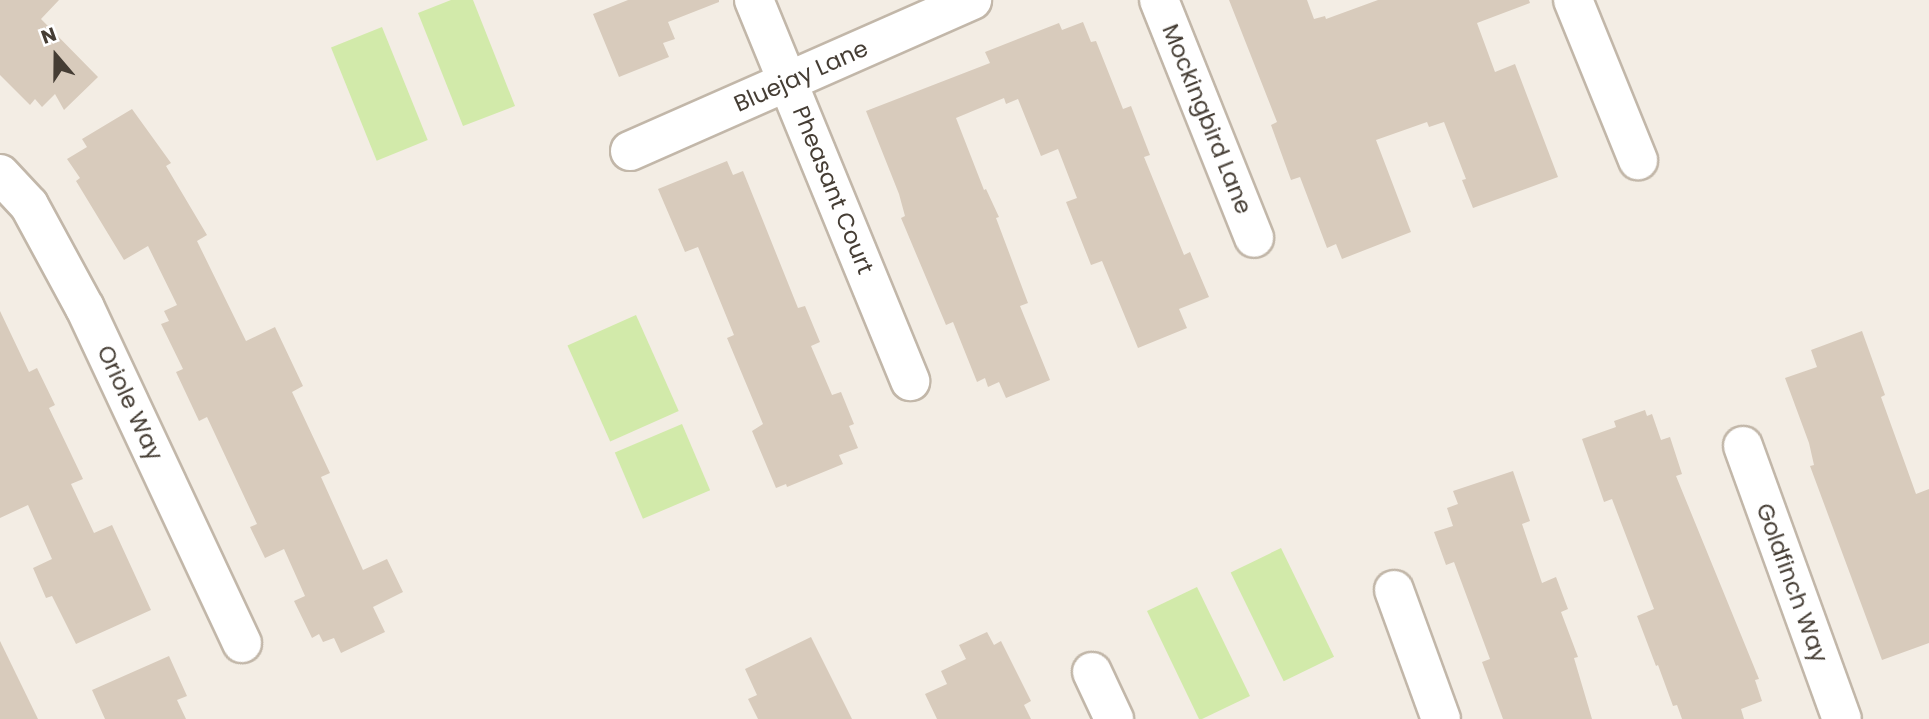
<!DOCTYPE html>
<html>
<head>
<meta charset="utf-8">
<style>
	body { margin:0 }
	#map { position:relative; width:1929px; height:719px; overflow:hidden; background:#f3ede4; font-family:Poppins,sans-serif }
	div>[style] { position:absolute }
	.green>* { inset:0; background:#d2eaaa; transform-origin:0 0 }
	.building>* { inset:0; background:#d8cbbc }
	.roads { filter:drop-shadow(2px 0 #c2b7a9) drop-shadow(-2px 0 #c2b7a9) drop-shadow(0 2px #c2b7a9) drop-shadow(0 -2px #c2b7a9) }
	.minor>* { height:38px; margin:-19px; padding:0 19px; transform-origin:19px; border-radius:19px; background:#fff }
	span { translate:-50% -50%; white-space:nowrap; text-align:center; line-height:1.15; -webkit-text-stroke:5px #fff; paint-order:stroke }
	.street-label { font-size:23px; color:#453d34 }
	.north { position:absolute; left:21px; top:21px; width:70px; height:70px; -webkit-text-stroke:5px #fff; paint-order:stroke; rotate:340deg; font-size:19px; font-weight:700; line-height:28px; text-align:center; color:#453d34 }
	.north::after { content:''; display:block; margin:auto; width:24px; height:32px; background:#453d34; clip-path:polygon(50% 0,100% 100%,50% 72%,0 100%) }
</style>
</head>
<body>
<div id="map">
	<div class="green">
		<i style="clip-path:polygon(451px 0,473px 0,515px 106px,463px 126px,418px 13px)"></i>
		<i style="left:382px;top:27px;width:122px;height:55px;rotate:68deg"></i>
		<i style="left:636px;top:315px;width:105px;height:75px;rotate:66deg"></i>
		<i style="left:682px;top:424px;width:72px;height:73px;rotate:67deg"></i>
		<i style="left:1281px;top:548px;width:121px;height:56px;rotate:64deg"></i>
		<i style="clip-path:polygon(1197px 587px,1250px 696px,1202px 719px,1199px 719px,1147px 611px)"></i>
	</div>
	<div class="building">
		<i style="clip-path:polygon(0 0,59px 0,41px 19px,98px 77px,64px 110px,55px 94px,42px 107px,35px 99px,30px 105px,0 75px)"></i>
		<i style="clip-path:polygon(628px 0,719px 0,719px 2px,668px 22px,675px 39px,663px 43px,669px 57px,619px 77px,593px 14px)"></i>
		<i style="clip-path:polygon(1229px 0,1307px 0,1314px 19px,1325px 16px,1326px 19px,1378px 0,1529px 0,1530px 3px,1477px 23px,1495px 72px,1515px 64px,1558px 177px,1473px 208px,1462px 180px,1466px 179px,1444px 122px,1429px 127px,1427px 122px,1376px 140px,1411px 232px,1342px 259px,1336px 244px,1327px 248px,1300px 177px,1291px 180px,1271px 125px,1277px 122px)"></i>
		<i style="clip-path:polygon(1083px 22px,1091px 42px,1096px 41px,1123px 109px,1131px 106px,1150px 155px,1144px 157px,1184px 255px,1190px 252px,1209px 297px,1179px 309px,1187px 328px,1138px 348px,1102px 261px,1091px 265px,1066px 202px,1077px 198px,1058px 149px,1041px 156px,1018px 99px,1006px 104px,1004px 98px,956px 118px,984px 190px,986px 189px,999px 217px,996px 218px,1028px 303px,1020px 306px,1050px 380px,1006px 398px,999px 382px,988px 387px,985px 378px,977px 382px,953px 322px,946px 325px,901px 218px,905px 216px,899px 194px,866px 111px,990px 63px,985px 52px,1059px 23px,1062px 30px)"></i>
		<i style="clip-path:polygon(132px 109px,171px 163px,166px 166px,207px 235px,197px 241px,246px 341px,275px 327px,303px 386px,292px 392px,330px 473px,321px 477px,363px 570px,387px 559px,403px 592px,373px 607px,385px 632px,341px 653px,334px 638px,323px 642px,319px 634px,312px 638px,294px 601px,305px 596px,284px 549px,265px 558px,250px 527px,257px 524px,207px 417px,199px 421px,176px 372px,183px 369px,161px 324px,169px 321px,164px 311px,177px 305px,148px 246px,124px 260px,76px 181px,80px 178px,67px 159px,87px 147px,82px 139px)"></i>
		<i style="clip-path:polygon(727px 161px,733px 175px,743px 171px,798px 308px,805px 306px,820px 342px,811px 346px,832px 395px,841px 392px,854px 424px,849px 426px,858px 448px,839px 455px,843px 464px,787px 487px,786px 484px,776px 488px,752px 431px,763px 424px,727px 338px,734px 335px,698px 247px,685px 252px,658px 189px)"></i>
		<i style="clip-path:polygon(0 311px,29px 372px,37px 368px,55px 405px,49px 408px,83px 479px,71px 484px,94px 533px,112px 525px,151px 610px,76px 644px,52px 596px,46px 598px,33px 568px,52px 559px,28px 505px,0 518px)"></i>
		<i style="clip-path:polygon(1862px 331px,1885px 395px,1881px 397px,1916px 494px,1929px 489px,1929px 643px,1882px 660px,1810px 466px,1814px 465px,1809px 443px,1785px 378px,1817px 367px,1811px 350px)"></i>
		<i style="clip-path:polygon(1645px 410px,1647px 416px,1652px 414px,1661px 440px,1670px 437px,1682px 474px,1676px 476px,1759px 679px,1755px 680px,1762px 701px,1741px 709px,1744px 719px,1682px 719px,1677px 705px,1673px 706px,1658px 665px,1656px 666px,1637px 616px,1654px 609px,1612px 499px,1604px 502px,1582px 439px,1616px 427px,1614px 421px)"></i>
		<i style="clip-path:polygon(1513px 471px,1530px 521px,1522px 524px,1542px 583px,1556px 577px,1568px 609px,1561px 612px,1578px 657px,1574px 658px,1592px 719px,1503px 719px,1482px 662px,1490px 659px,1454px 562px,1446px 565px,1434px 532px,1453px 526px,1447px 508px,1458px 504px,1453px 491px)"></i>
		<i style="clip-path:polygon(987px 632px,994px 645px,1001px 641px,1031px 701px,1024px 705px,1031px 719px,937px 719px,925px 694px,947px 684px,941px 671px,966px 659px,959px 645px)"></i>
		<i style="clip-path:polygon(811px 637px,852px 719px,758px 719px,748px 699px,757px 695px,745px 669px)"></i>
		<i style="clip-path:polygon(0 641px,38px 719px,0 719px)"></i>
		<i style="clip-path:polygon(169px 656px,187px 696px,177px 700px,186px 719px,105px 719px,92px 690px)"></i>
	</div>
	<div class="roads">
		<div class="minor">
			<i style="left:754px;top:0;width:412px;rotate:67.7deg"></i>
			<i style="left:1159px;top:0;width:256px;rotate:68.2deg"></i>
			<i style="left:1573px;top:0;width:173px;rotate:67.9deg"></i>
			<i style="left:630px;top:151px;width:374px;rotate:-23.8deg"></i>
			<i style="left:0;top:174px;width:42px;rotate:46.9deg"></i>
			<i style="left:29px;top:205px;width:117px;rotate:61.5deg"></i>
			<i style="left:85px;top:308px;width:370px;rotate:64.9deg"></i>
			<i style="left:1743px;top:446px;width:290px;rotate:70.1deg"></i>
			<i style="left:1394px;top:590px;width:137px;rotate:70deg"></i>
			<i style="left:1092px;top:672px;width:52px;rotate:64.9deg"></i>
		</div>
	</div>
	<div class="street-label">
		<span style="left:801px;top:76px;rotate:-24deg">Bluejay Lane</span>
		<span style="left:1207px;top:119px;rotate:68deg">Mockingbird Lane</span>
		<span style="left:833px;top:190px;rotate:68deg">Pheasant Court</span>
		<span style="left:130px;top:403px;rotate:65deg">Oriole Way</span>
		<span style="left:1792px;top:583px;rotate:70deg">Goldfinch Way</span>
	</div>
	<div class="north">N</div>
</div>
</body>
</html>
